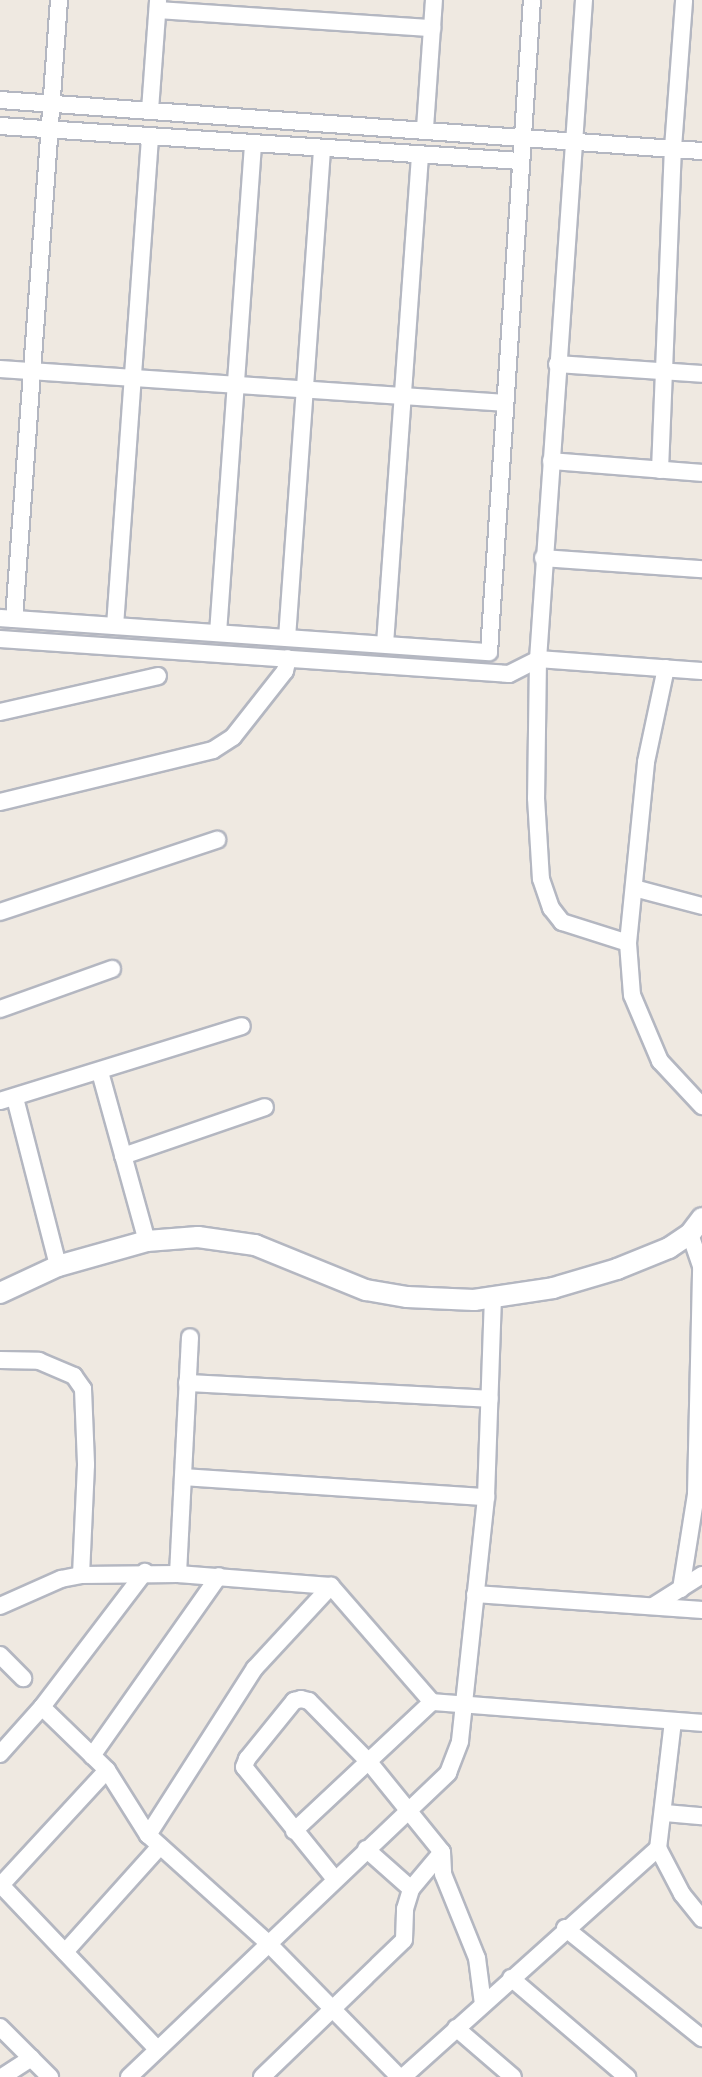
<!DOCTYPE html>
<html>
<head>
<meta charset="utf-8">
<style>
	body { margin:0 }
	#map { position:relative; width:702px; height:2077px; overflow:hidden; background:#efe9e1; font-family:"Open Sans",sans-serif }
	div>[style] { position:absolute }
	.roads { filter:drop-shadow(2px 0 #b4b7c1) drop-shadow(-2px 0 #b4b7c1) drop-shadow(0 2px #b4b7c1) drop-shadow(0 -2px #b4b7c1) }
	.minor>* { height:16px; margin:-8px; padding:0 8px; transform-origin:8px; border-radius:8px; background:#fff }
	.tertiary>* { height:20px; margin:-10px; padding:0 10px; transform-origin:10px; border-radius:10px; background:#fff }
	span { translate:-50% -50%; white-space:nowrap; text-align:center; line-height:1.15; -webkit-text-stroke:8px #fff; paint-order:stroke }
</style>
</head>
<body>
<div id="map">
	<div class="roads">
		<div class="minor">
			<i style="left:584px;top:0;width:661px;rotate:93.99deg"></i>
			<i style="left:538px;top:659px;width:139px;rotate:90.8deg"></i>
			<i style="left:536px;top:798px;width:81px;rotate:86.5deg"></i>
			<i style="left:541px;top:879px;width:31px;rotate:71deg"></i>
			<i style="left:551px;top:908px;width:18px;rotate:52deg"></i>
			<i style="left:562px;top:922px;width:69px;rotate:17.7deg"></i>
			<i style="left:628px;top:943px;width:52px;rotate:85.6deg"></i>
			<i style="left:632px;top:995px;width:72px;rotate:67deg"></i>
			<i style="left:660px;top:1061px;width:62px;rotate:47deg"></i>
			<i style="left:158px;top:10px;width:275px;rotate:3.8deg"></i>
			<i style="left:0;top:100px;width:704px;rotate:4.16deg"></i>
			<i style="left:150px;top:110px;width:110px;rotate:-85.8deg"></i>
			<i style="left:0;top:126px;width:521px;rotate:3.85deg"></i>
			<i style="left:425px;top:128px;width:128px;rotate:-86deg"></i>
			<i style="left:557px;top:364px;width:145px;rotate:3.9deg"></i>
			<i style="left:0;top:369px;width:506px;rotate:3.85deg"></i>
			<i style="left:551px;top:461px;width:151px;rotate:4.5deg"></i>
			<i style="left:660px;top:470px;width:322px;rotate:-87.7deg"></i>
			<i style="left:673px;top:148px;width:148px;rotate:-85.7deg"></i>
			<i style="left:543px;top:558px;width:159px;rotate:4deg"></i>
			<i style="left:0;top:618px;width:490px;rotate:4deg"></i>
			<i style="left:489px;top:652px;width:653px;rotate:-86.23deg"></i>
			<i style="left:14px;top:619px;width:621px;rotate:-85.84deg"></i>
			<i style="left:115px;top:626px;width:491px;rotate:-85.9deg"></i>
			<i style="left:218px;top:633px;width:491px;rotate:-85.9deg"></i>
			<i style="left:287px;top:638px;width:491px;rotate:-85.9deg"></i>
			<i style="left:0;top:639px;width:510px;rotate:3.93deg"></i>
			<i style="left:509px;top:674px;width:33px;rotate:-27deg"></i>
			<i style="left:538px;top:659px;width:164px;rotate:4.2deg"></i>
			<i style="left:385px;top:644px;width:491px;rotate:-85.9deg"></i>
			<i style="left:0;top:712px;width:162px;rotate:-12.8deg"></i>
			<i style="left:0;top:802px;width:219px;rotate:-13.7deg"></i>
			<i style="left:213px;top:750px;width:24px;rotate:-33deg"></i>
			<i style="left:233px;top:737px;width:84px;rotate:-51.8deg"></i>
			<i style="left:285px;top:671px;width:13px;rotate:-77deg"></i>
			<i style="left:634px;top:888px;width:70px;rotate:14.8deg"></i>
			<i style="left:0;top:912px;width:229px;rotate:-18.4deg"></i>
			<i style="left:628px;top:943px;width:182px;rotate:-84.3deg"></i>
			<i style="left:646px;top:762px;width:96px;rotate:-78deg"></i>
			<i style="left:0;top:1009px;width:119px;rotate:-19.7deg"></i>
			<i style="left:100px;top:1072px;width:175px;rotate:74.5deg"></i>
			<i style="left:15px;top:1098px;width:173px;rotate:75.6deg"></i>
			<i style="left:0;top:1101px;width:253px;rotate:-17.2deg"></i>
			<i style="left:123px;top:1156px;width:150px;rotate:-19deg"></i>
			<i style="left:690px;top:1234px;width:36px;rotate:71deg"></i>
			<i style="left:0;top:1360px;width:39px;rotate:1deg"></i>
			<i style="left:39px;top:1361px;width:38px;rotate:23deg"></i>
			<i style="left:74px;top:1376px;width:16px;rotate:55deg"></i>
			<i style="left:83px;top:1389px;width:76px;rotate:87.7deg"></i>
			<i style="left:86px;top:1465px;width:110px;rotate:92.6deg"></i>
			<i style="left:187px;top:1383px;width:303px;rotate:3deg"></i>
			<i style="left:183px;top:1477px;width:304px;rotate:3.8deg"></i>
			<i style="left:178px;top:1574px;width:237px;rotate:-87.1deg"></i>
			<i style="left:681px;top:1589px;width:96px;rotate:-81deg"></i>
			<i style="left:696px;top:1494px;width:229px;rotate:-88.7deg"></i>
			<i style="left:475px;top:1594px;width:228px;rotate:4deg"></i>
			<i style="left:0;top:1606px;width:67px;rotate:-23.9deg"></i>
			<i style="left:61px;top:1579px;width:20px;rotate:-11deg"></i>
			<i style="left:81px;top:1575px;width:97px;rotate:-0.6deg"></i>
			<i style="left:178px;top:1574px;width:153px;rotate:4.5deg"></i>
			<i style="left:331px;top:1586px;width:154px;rotate:49deg"></i>
			<i style="left:432px;top:1702px;width:271px;rotate:4.4deg"></i>
			<i style="left:653px;top:1606px;width:58px;rotate:-32.3deg"></i>
			<i style="left:0;top:1655px;width:33px;rotate:45deg"></i>
			<i style="left:42px;top:1707px;width:91px;rotate:44.1deg"></i>
			<i style="left:107px;top:1770px;width:77px;rotate:57.8deg"></i>
			<i style="left:148px;top:1835px;width:160px;rotate:42deg"></i>
			<i style="left:267px;top:1942px;width:189px;rotate:45.6deg"></i>
			<i style="left:673px;top:1721px;width:128px;rotate:96.7deg"></i>
			<i style="left:658px;top:1848px;width:52px;rotate:62.4deg"></i>
			<i style="left:682px;top:1894px;width:32px;rotate:51deg"></i>
			<i style="left:0;top:1754px;width:63px;rotate:-48.2deg"></i>
			<i style="left:42px;top:1707px;width:170px;rotate:-52.7deg"></i>
			<i style="left:92px;top:1756px;width:220px;rotate:-54.8deg"></i>
			<i style="left:665px;top:1813px;width:37px;rotate:5deg"></i>
			<i style="left:294px;top:1831px;width:189px;rotate:-43.1deg"></i>
			<i style="left:148px;top:1835px;width:198px;rotate:-57.4deg"></i>
			<i style="left:255px;top:1668px;width:112px;rotate:-47.2deg"></i>
			<i style="left:366px;top:1849px;width:60px;rotate:41.6deg"></i>
			<i style="left:334px;top:1878px;width:143px;rotate:-129deg"></i>
			<i style="left:244px;top:1767px;width:9px;rotate:-69deg"></i>
			<i style="left:247px;top:1759px;width:75px;rotate:-51deg"></i>
			<i style="left:294px;top:1701px;width:7px;rotate:-16deg"></i>
			<i style="left:301px;top:1699px;width:8px;rotate:14deg"></i>
			<i style="left:309px;top:1701px;width:86px;rotate:45.5deg"></i>
			<i style="left:369px;top:1762px;width:116px;rotate:51deg"></i>
			<i style="left:442px;top:1852px;width:22px;rotate:87deg"></i>
			<i style="left:443px;top:1874px;width:91px;rotate:68deg"></i>
			<i style="left:477px;top:1958px;width:46px;rotate:82.6deg"></i>
			<i style="left:0;top:1884px;width:228px;rotate:46.4deg"></i>
			<i style="left:1px;top:1885px;width:156px;rotate:-47.3deg"></i>
			<i style="left:565px;top:1928px;width:176px;rotate:38.8deg"></i>
			<i style="left:65px;top:1952px;width:142px;rotate:-48.1deg"></i>
			<i style="left:511px;top:1978px;width:153px;rotate:40.5deg"></i>
			<i style="left:0;top:2027px;width:71px;rotate:45deg"></i>
			<i style="left:456px;top:2028px;width:75px;rotate:40.7deg"></i>
			<i style="left:2px;top:2077px;width:35px;rotate:-33deg"></i>
			<i style="left:129px;top:2077px;width:441px;rotate:-43.6deg"></i>
			<i style="left:448px;top:1773px;width:34px;rotate:-69deg"></i>
			<i style="left:460px;top:1741px;width:245px;rotate:-83.9deg"></i>
			<i style="left:486px;top:1497px;width:199px;rotate:-88deg"></i>
			<i style="left:262px;top:2077px;width:197px;rotate:-44deg"></i>
			<i style="left:404px;top:1940px;width:31px;rotate:-88deg"></i>
			<i style="left:405px;top:1909px;width:21px;rotate:-73deg"></i>
			<i style="left:411px;top:1889px;width:48px;rotate:-50deg"></i>
			<i style="left:403px;top:2077px;width:343px;rotate:-41.9deg"></i>
		</div>
		<div class="tertiary">
			<i style="left:0;top:1293px;width:64px;rotate:-25deg"></i>
			<i style="left:58px;top:1266px;width:92px;rotate:-15.7deg"></i>
			<i style="left:147px;top:1241px;width:51px;rotate:-4.5deg"></i>
			<i style="left:198px;top:1237px;width:58px;rotate:8deg"></i>
			<i style="left:255px;top:1245px;width:120px;rotate:22.1deg"></i>
			<i style="left:366px;top:1290px;width:42px;rotate:9.7deg"></i>
			<i style="left:407px;top:1297px;width:67px;rotate:2.6deg"></i>
			<i style="left:474px;top:1300px;width:80px;rotate:-8.6deg"></i>
			<i style="left:553px;top:1288px;width:67px;rotate:-16.5deg"></i>
			<i style="left:617px;top:1269px;width:56px;rotate:-22deg"></i>
			<i style="left:669px;top:1248px;width:25px;rotate:-34deg"></i>
			<i style="left:690px;top:1234px;width:20px;rotate:-53deg"></i>
		</div>
	</div>
</div>
</body>
</html>
